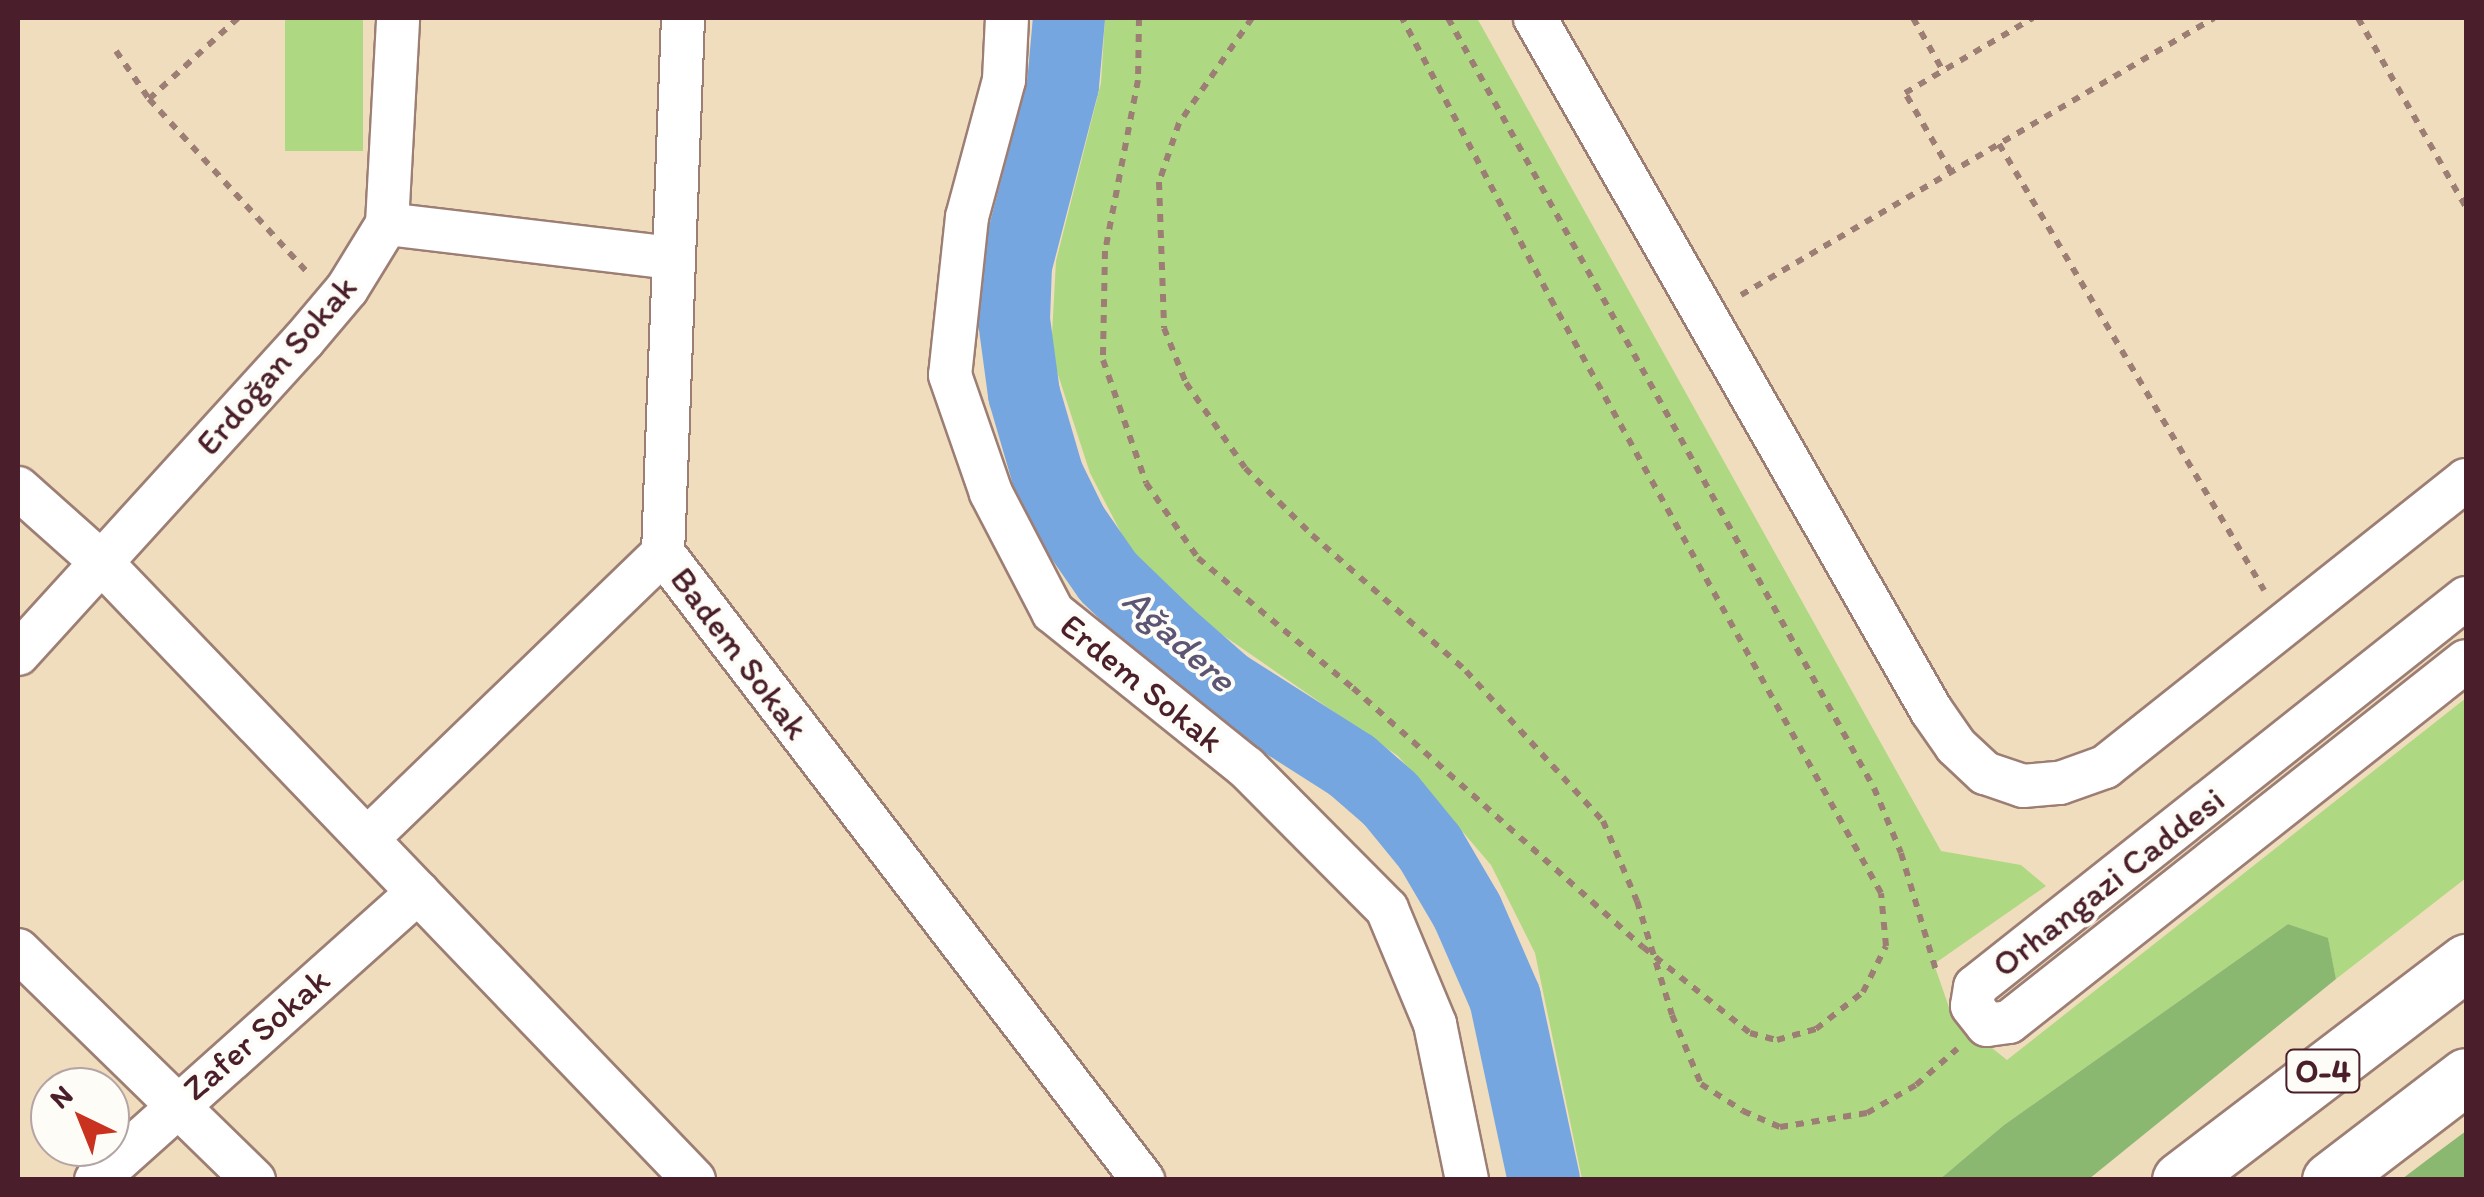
<!DOCTYPE html>
<html>
<head>
<meta charset="utf-8">
<style>
	body { margin:0 }
	#map { position:relative; width:2484px; height:1197px; overflow:hidden; background:#f0ddbd; font-family:Itim,sans-serif }
	div>[style] { position:absolute }
	.green>* { inset:0; background:#afd882; transform-origin:0 0 }
	.forest>* { inset:0; background:#8bb870 }
	.river>* { height:72px; margin:-36px; padding:0 36px; transform-origin:36px; border-radius:36px; background:#76a6e0 }
	.path>* { height:6px; margin-top:-3px; transform-origin:0; background:repeating-linear-gradient(90deg,#9d7e74 0 8px,transparent 0 16px) }
	.roads { filter:drop-shadow(2px 0 #9d7e74) drop-shadow(-2px 0 #9d7e74) drop-shadow(0 2px #9d7e74) drop-shadow(0 -2px #9d7e74) }
	.minor>* { height:42px; margin:-21px; padding:0 21px; transform-origin:21px; border-radius:21px; background:#fff }
	.highway>* { height:55px; margin:-27.5px; padding:0 27.5px; transform-origin:27.5px; border-radius:27.5px; background:#fff }
	span { translate:-50% -50%; white-space:nowrap; text-align:center; line-height:1.15; -webkit-text-stroke:8px #fdfcf7; paint-order:stroke }
	.shield-label span { padding:2px 8px; background:#fdfcf7; border:2px solid; border-radius:8px; -webkit-text-stroke-width:0 }
	.shield-label { font-size:32px; color:#4a1f2b; font-weight:700 }
	.street-label { font-size:35px; color:#4a1f2b }
	.water-label { font-size:38px; color:#5c5573; font-style:italic }
	.frame { position:absolute; inset:0; border:20px solid #4a1f2b; pointer-events:none }
	.north { position:absolute; left:30px; top:1067px; width:100px; height:100px; box-sizing:border-box; background:#fdfcf7; border:2px solid #b5a4a5; border-radius:50%; rotate:317deg; font-size:28px; font-weight:700; line-height:40px; text-align:center; color:#4a1f2b }
	.north::after { content:''; display:block; margin:auto; width:35px; height:45px; background:#c8321e; clip-path:polygon(50% 0,100% 100%,50% 72%,0 100%) }
</style>
</head>
<body>
<div id="map">
	<div class="green">
		<i style="left:285px;top:18px;width:78px;height:133px"></i>
		<i style="clip-path:polygon(1105px 18px,1477px 18px,1941px 851px,2021px 865px,2046px 886px,1934px 964px,1952px 1016px,2007px 1060px,2466px 698px,2466px 878px,2336px 979px,2328px 939px,2288px 924px,2004px 1125px,1940px 1179px,1582px 1179px,1535px 953px,1491px 865px,1398px 756px,1201px 620px,1130px 550px,1090px 473px,1051px 353px,1056px 261px,1101px 83px)"></i>
	</div>
	<div class="forest">
		<i style="clip-path:polygon(2288px 924px,2328px 938px,2336px 979px,2089px 1179px,1940px 1179px,2004px 1125px)"></i>
		<i style="clip-path:polygon(2466px 1131px,2466px 1179px,2402px 1179px,2427px 1160px)"></i>
	</div>
	<div class="river">
		<i style="left:1069px;top:18px;width:67px;rotate:95.1deg"></i>
		<i style="left:1063px;top:85px;width:186px;rotate:104.6deg"></i>
		<i style="left:1016px;top:265px;width:55px;rotate:92.1deg"></i>
		<i style="left:1014px;top:320px;width:75px;rotate:82.3deg"></i>
		<i style="left:1024px;top:394px;width:85px;rotate:73.7deg"></i>
		<i style="left:1048px;top:476px;width:55px;rotate:63.9deg"></i>
		<i style="left:1072px;top:525px;width:63px;rotate:55.3deg"></i>
		<i style="left:1108px;top:577px;width:82px;rotate:44deg"></i>
		<i style="left:1167px;top:634px;width:77px;rotate:41.3deg"></i>
		<i style="left:1225px;top:685px;width:151px;rotate:32.5deg"></i>
		<i style="left:1352px;top:766px;width:50px;rotate:41deg"></i>
		<i style="left:1390px;top:799px;width:63px;rotate:50.8deg"></i>
		<i style="left:1430px;top:848px;width:73px;rotate:59.6deg"></i>
		<i style="left:1467px;top:911px;width:95px;rotate:66.4deg"></i>
		<i style="left:1505px;top:998px;width:186px;rotate:77.9deg"></i>
	</div>
	<div class="path">
		<i style="left:1139px;top:18px;width:62px;rotate:90.9deg"></i>
		<i style="left:1138px;top:80px;width:174px;rotate:100.9deg"></i>
		<i style="left:1105px;top:251px;width:109px;rotate:91.1deg"></i>
		<i style="left:1103px;top:360px;width:130px;rotate:70.7deg"></i>
		<i style="left:1146px;top:483px;width:91px;rotate:55.3deg"></i>
		<i style="left:1198px;top:558px;width:202px;rotate:40deg"></i>
		<i style="left:1353px;top:688px;width:389px;rotate:41.8deg"></i>
		<i style="left:1643px;top:947px;width:137px;rotate:38.8deg"></i>
		<i style="left:1750px;top:1033px;width:28px;rotate:15deg"></i>
		<i style="left:1777px;top:1040px;width:41px;rotate:-15.8deg"></i>
		<i style="left:1816px;top:1029px;width:60px;rotate:-38.2deg"></i>
		<i style="left:1863px;top:992px;width:51px;rotate:-63.4deg"></i>
		<i style="left:1886px;top:946px;width:53px;rotate:-95.4deg"></i>
		<i style="left:1881px;top:893px;width:673px;rotate:-119.08deg"></i>
		<i style="left:1554px;top:305px;width:325px;rotate:-117.9deg"></i>
		<i style="left:1252px;top:18px;width:128px;rotate:124.8deg"></i>
		<i style="left:1179px;top:123px;width:62px;rotate:108.7deg"></i>
		<i style="left:1159px;top:182px;width:146px;rotate:88deg"></i>
		<i style="left:1164px;top:328px;width:59px;rotate:68.2deg"></i>
		<i style="left:1186px;top:383px;width:103px;rotate:55.2deg"></i>
		<i style="left:1245px;top:468px;width:95px;rotate:45deg"></i>
		<i style="left:1312px;top:535px;width:205px;rotate:41.4deg"></i>
		<i style="left:1466px;top:671px;width:203px;rotate:47.6deg"></i>
		<i style="left:1603px;top:821px;width:87px;rotate:67deg"></i>
		<i style="left:1637px;top:901px;width:119px;rotate:72.9deg"></i>
		<i style="left:1672px;top:1015px;width:75px;rotate:67.2deg"></i>
		<i style="left:1701px;top:1084px;width:50px;rotate:32.7deg"></i>
		<i style="left:1743px;top:1111px;width:40px;rotate:23.4deg"></i>
		<i style="left:1780px;top:1127px;width:88px;rotate:-9.1deg"></i>
		<i style="left:1867px;top:1113px;width:56px;rotate:-29.7deg"></i>
		<i style="left:1916px;top:1085px;width:55px;rotate:-41.3deg"></i>
		<i style="left:1448px;top:18px;width:880px;rotate:61.05deg"></i>
		<i style="left:1874px;top:788px;width:70px;rotate:67.4deg"></i>
		<i style="left:1901px;top:853px;width:126px;rotate:73.4deg"></i>
		<i style="left:1913px;top:18px;width:61px;rotate:60.5deg"></i>
		<i style="left:2358px;top:18px;width:218px;rotate:60.3deg"></i>
		<i style="left:116px;top:51px;width:58px;rotate:55.5deg"></i>
		<i style="left:149px;top:99px;width:236px;rotate:47.6deg"></i>
		<i style="left:149px;top:99px;width:120px;rotate:-42.3deg"></i>
		<i style="left:1999px;top:144px;width:519px;rotate:59.28deg"></i>
		<i style="left:1951px;top:172px;width:91px;rotate:-120.2deg"></i>
		<i style="left:1905px;top:93px;width:148px;rotate:-30.4deg"></i>
		<i style="left:1741px;top:295px;width:548px;rotate:-30.35deg"></i>
	</div>
	<div class="roads">
		<div class="minor">
			<i style="left:683px;top:18px;width:535px;rotate:92.14deg"></i>
			<i style="left:663px;top:553px;width:790px;rotate:52.56deg"></i>
			<i style="left:1007px;top:18px;width:62px;rotate:92.8deg"></i>
			<i style="left:1004px;top:80px;width:142px;rotate:105.1deg"></i>
			<i style="left:967px;top:217px;width:159px;rotate:96.1deg"></i>
			<i style="left:950px;top:375px;width:125px;rotate:70.8deg"></i>
			<i style="left:991px;top:493px;width:134px;rotate:62.5deg"></i>
			<i style="left:1053px;top:612px;width:248px;rotate:38.8deg"></i>
			<i style="left:1246px;top:767px;width:200px;rotate:45.2deg"></i>
			<i style="left:1387px;top:909px;width:125px;rotate:67.3deg"></i>
			<i style="left:1435px;top:1024px;width:159px;rotate:78.4deg"></i>
			<i style="left:1535px;top:18px;width:797px;rotate:60.22deg"></i>
			<i style="left:1931px;top:710px;width:44px;rotate:55.2deg"></i>
			<i style="left:1956px;top:746px;width:40px;rotate:43deg"></i>
			<i style="left:1985px;top:773px;width:40px;rotate:18.9deg"></i>
			<i style="left:2023px;top:786px;width:37px;rotate:-5deg"></i>
			<i style="left:2060px;top:783px;width:48px;rotate:-19.6deg"></i>
			<i style="left:2105px;top:767px;width:461px;rotate:-38.5deg"></i>
			<i style="left:387px;top:224px;width:286px;rotate:6.8deg"></i>
			<i style="left:18px;top:488px;width:110px;rotate:41.7deg"></i>
			<i style="left:100px;top:561px;width:858px;rotate:46.18deg"></i>
			<i style="left:2466px;top:598px;width:626px;rotate:141.61deg"></i>
			<i style="left:1975px;top:987px;width:19px;rotate:99deg"></i>
			<i style="left:1972px;top:1006px;width:24px;rotate:52deg"></i>
			<i style="left:1987px;top:1025px;width:22px;rotate:-8deg"></i>
			<i style="left:2009px;top:1022px;width:582px;rotate:-38.31deg"></i>
			<i style="left:18px;top:654px;width:423px;rotate:-47.7deg"></i>
			<i style="left:303px;top:341px;width:68px;rotate:-49.8deg"></i>
			<i style="left:347px;top:289px;width:76px;rotate:-58.4deg"></i>
			<i style="left:387px;top:224px;width:206px;rotate:-86.9deg"></i>
			<i style="left:368px;top:838px;width:410px;rotate:-44deg"></i>
			<i style="left:18px;top:950px;width:330px;rotate:44.3deg"></i>
			<i style="left:96px;top:1180px;width:432px;rotate:-41.8deg"></i>
		</div>
		<div class="highway">
			<i style="left:2180px;top:1180px;width:360px;rotate:-37.3deg"></i>
			<i style="left:2330px;top:1180px;width:171px;rotate:-37.4deg"></i>
		</div>
	</div>
	<div class="shield-label">
		<span style="left:2323px;top:1071px">O-4</span>
	</div>
	<div class="street-label">
		<span style="left:276px;top:365px;rotate:-49deg">Erdoğan Sokak</span>
		<span style="left:740px;top:653px;rotate:53deg">Badem Sokak</span>
		<span style="left:1142px;top:683px;rotate:39deg">Erdem Sokak</span>
		<span style="left:2108px;top:882px;rotate:-38deg">Orhangazi Caddesi</span>
		<span style="left:256px;top:1034px;rotate:-41deg">Zafer Sokak</span>
	</div>
	<div class="water-label">
		<span style="left:1179px;top:640px;rotate:42deg">Ağadere</span>
	</div>
	<div class="frame"></div>
	<div class="north">N</div>
</div>
</body>
</html>
